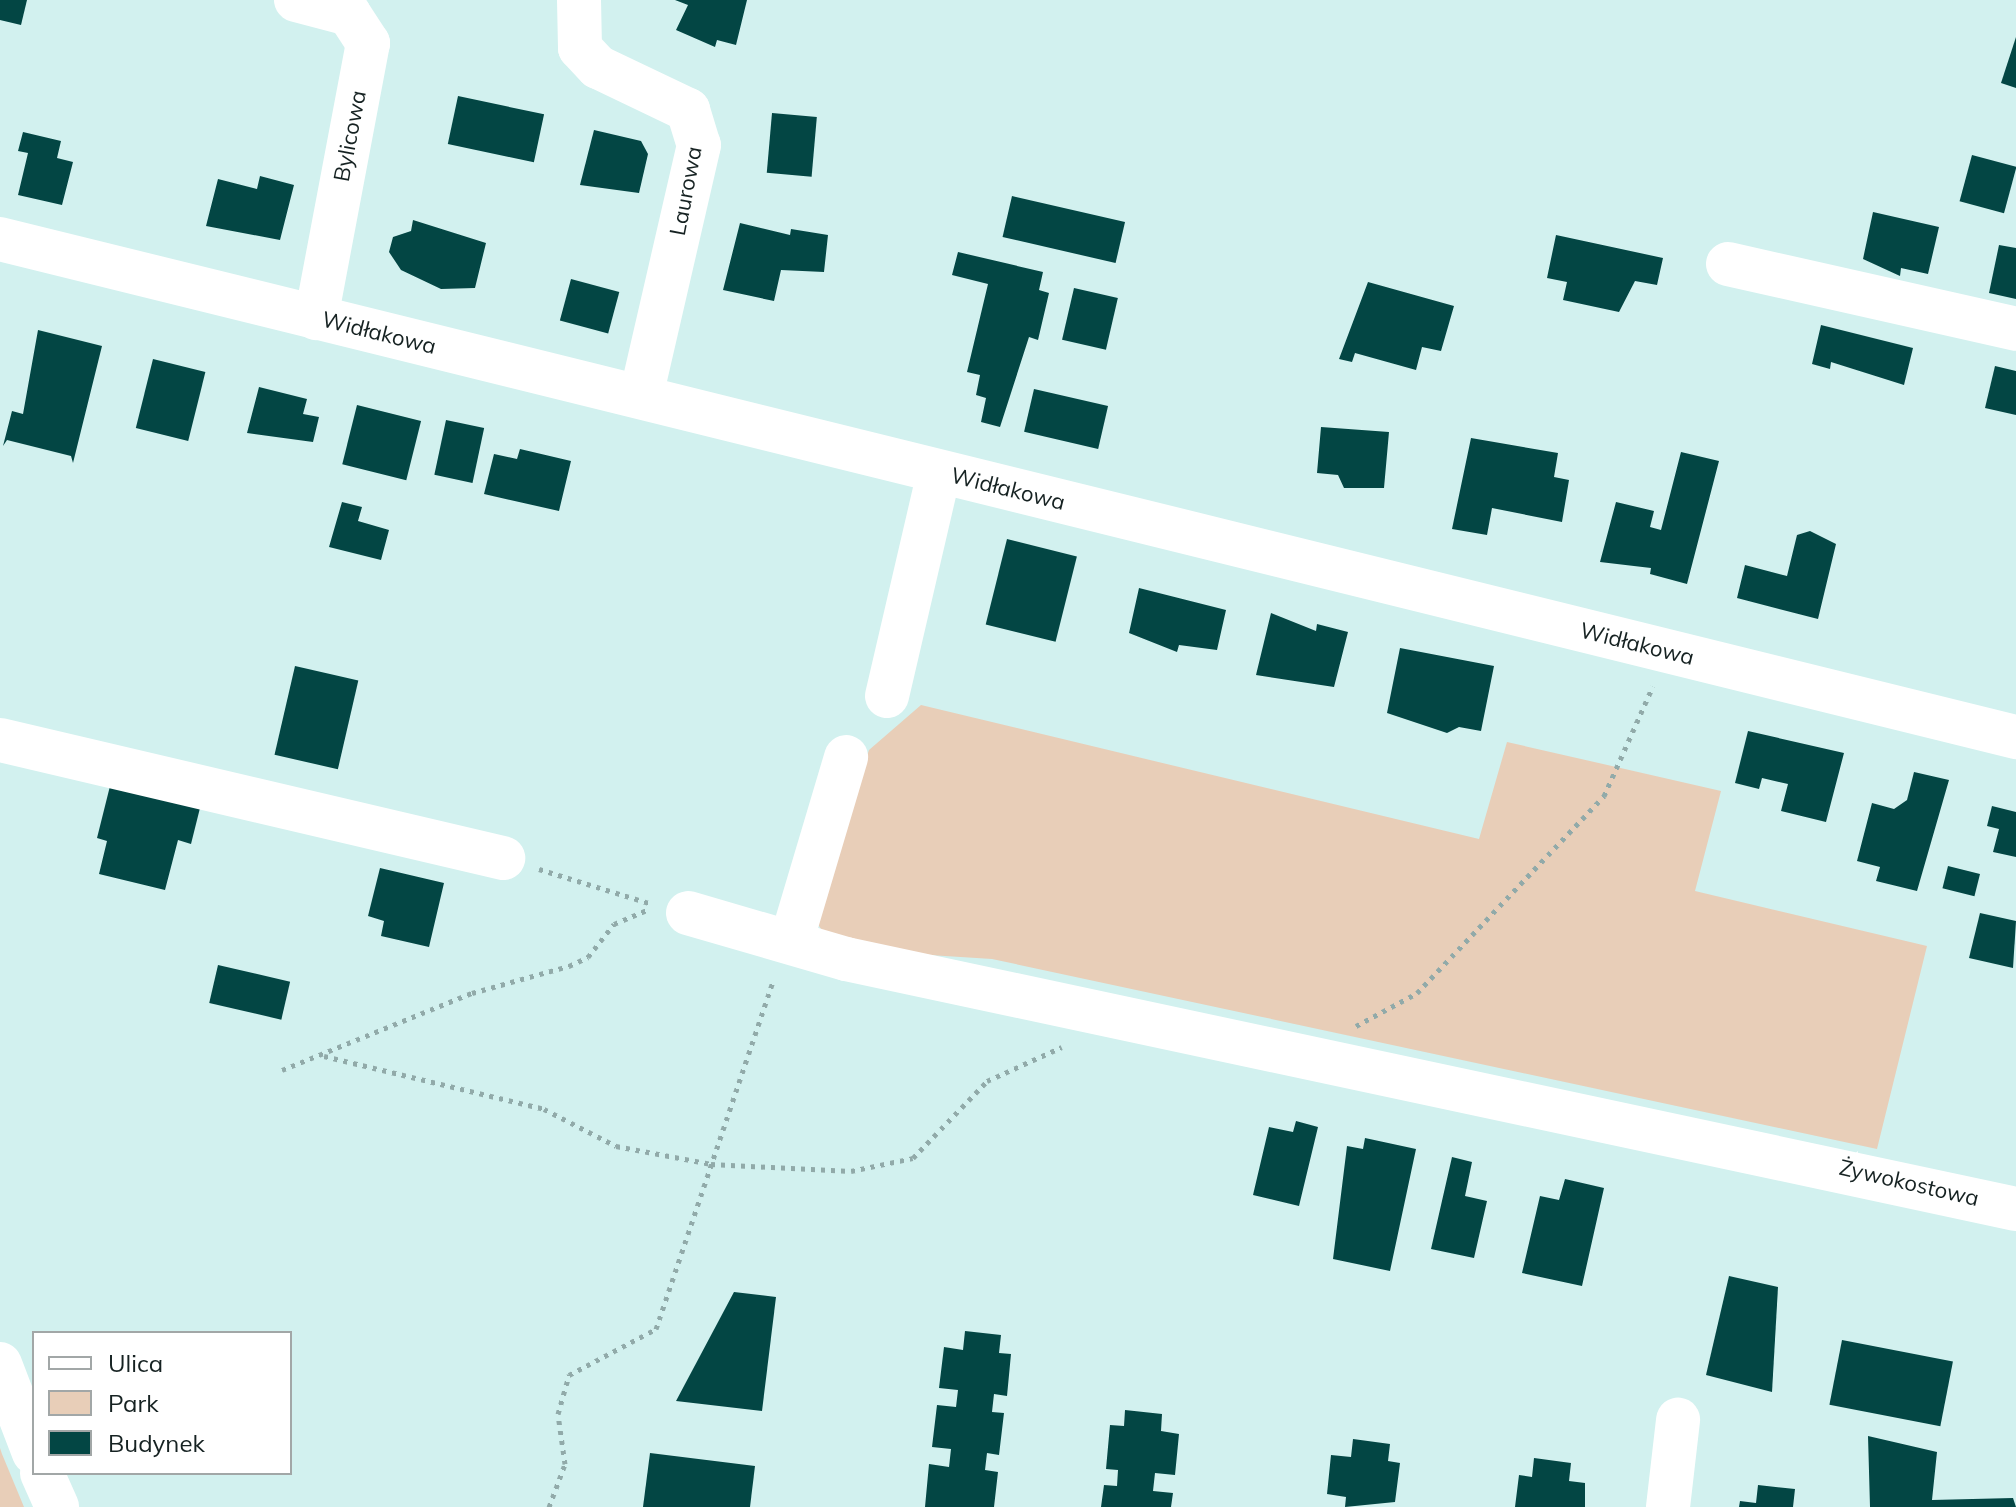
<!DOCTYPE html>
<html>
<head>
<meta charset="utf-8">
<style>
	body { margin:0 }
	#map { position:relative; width:2016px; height:1507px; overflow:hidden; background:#d2f1ef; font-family:Mulish,sans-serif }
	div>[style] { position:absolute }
	.green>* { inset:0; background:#e8ceb8 }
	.building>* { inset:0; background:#034644; transform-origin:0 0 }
	.path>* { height:5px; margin-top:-2.5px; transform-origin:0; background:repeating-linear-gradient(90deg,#91aaa9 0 4px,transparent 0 10px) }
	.minor>* { height:44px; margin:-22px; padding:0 22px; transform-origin:22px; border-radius:22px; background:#fff }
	span { translate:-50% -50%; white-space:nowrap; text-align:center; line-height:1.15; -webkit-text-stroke:8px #fff; paint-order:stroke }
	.street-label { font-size:22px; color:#162222 }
	.legend { position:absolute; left:32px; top:1331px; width:260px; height:144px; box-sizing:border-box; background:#fff; border:2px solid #a2a7a7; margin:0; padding:10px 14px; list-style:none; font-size:24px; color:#162222 }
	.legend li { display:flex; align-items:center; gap:16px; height:40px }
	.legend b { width:40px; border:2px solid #a2a7a7 }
</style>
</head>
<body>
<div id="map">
	<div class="green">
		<i style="clip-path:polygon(921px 705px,1479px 839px,1507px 742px,1721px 791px,1695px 891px,1927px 946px,1877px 1149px,992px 959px,835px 949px,812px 916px,869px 750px)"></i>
		<i style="clip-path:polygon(0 1448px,2px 1454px,24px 1507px,0 1507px)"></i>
	</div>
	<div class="building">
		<i style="clip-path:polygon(0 0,27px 0,21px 25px,0 20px)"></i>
		<i style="clip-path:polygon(675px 0,747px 0,736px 45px,717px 40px,715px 47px,676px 30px,688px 5px)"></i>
		<i style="clip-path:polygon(2016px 37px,2016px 88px,2001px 83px)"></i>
		<i style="left:458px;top:96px;width:88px;height:49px;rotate:12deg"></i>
		<i style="left:772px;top:113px;width:45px;height:60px;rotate:5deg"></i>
		<i style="clip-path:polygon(594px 130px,641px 141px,648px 154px,639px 193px,580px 185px)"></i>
		<i style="clip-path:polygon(23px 132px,61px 141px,57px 158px,73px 162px,62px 205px,18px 195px,28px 153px,18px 151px)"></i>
		<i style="left:1972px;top:155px;width:46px;height:48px;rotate:15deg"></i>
		<i style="clip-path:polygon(260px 176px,294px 185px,280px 240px,206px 226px,218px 179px,257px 189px)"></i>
		<i style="left:1012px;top:196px;width:116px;height:42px;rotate:13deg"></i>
		<i style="clip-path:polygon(1873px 212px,1939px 227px,1928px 274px,1901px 268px,1900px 276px,1863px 259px)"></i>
		<i style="clip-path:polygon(413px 220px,486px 243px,475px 288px,441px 289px,401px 270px,389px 252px,393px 237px,411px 231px)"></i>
		<i style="clip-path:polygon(740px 223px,790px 235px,791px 229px,828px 235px,824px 272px,781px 270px,774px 301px,723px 290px)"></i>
		<i style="clip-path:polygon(1556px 235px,1663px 258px,1657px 285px,1635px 281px,1619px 312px,1563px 300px,1567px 282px,1547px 278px)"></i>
		<i style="clip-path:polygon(1999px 245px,2016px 248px,2016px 299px,1989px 293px)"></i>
		<i style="clip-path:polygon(958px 252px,1043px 272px,1039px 290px,1049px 293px,1038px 340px,1029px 337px,1000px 427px,981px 422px,986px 398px,976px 395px,980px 375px,967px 372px,988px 284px,952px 275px)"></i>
		<i style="left:571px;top:279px;width:50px;height:43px;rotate:15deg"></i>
		<i style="clip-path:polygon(1368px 282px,1454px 306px,1441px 351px,1422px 347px,1416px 370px,1355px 353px,1352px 362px,1339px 359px)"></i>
		<i style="left:1074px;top:288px;width:45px;height:53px;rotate:13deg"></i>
		<i style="clip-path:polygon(1821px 325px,1913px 348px,1904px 385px,1831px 362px,1830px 369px,1812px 364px)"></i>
		<i style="clip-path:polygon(38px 330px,102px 346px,73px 463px,71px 456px,7px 440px,3px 446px,12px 411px,23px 414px)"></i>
		<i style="left:153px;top:359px;width:54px;height:71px;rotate:14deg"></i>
		<i style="clip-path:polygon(1995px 366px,2016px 371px,2016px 415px,1985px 408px)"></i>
		<i style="clip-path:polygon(259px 387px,307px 399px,303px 414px,319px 417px,313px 442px,247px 433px)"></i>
		<i style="left:1034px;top:389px;width:76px;height:44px;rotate:13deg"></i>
		<i style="left:357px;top:405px;width:66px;height:61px;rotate:14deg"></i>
		<i style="left:446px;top:420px;width:39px;height:56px;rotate:12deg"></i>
		<i style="clip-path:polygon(1321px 427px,1389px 432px,1384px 488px,1344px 488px,1338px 475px,1317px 473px)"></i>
		<i style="clip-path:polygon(1471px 438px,1558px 453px,1554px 477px,1569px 480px,1562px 522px,1492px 508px,1487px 535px,1452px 529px)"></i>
		<i style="clip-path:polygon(520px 449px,571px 461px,559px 511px,484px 494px,494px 454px,517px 459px)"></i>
		<i style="clip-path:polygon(1681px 452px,1719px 461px,1687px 584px,1650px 574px,1651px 568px,1600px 562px,1616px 502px,1654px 511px,1650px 527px,1661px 530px)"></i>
		<i style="clip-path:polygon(342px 502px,362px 507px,358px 521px,389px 530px,381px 560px,329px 547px)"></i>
		<i style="clip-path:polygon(1810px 531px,1836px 544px,1818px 619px,1737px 598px,1745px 565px,1787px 576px,1797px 535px)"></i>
		<i style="left:1007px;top:539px;width:72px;height:88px;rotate:14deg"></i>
		<i style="clip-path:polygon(1139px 588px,1226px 610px,1217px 650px,1179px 645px,1177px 652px,1129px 633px)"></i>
		<i style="clip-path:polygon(1271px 613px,1316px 631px,1317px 624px,1348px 632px,1334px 687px,1256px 675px)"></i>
		<i style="clip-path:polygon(1400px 648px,1494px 666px,1481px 731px,1459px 727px,1447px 733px,1387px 713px)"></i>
		<i style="left:295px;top:666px;width:65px;height:91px;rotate:13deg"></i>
		<i style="clip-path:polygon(1748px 731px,1844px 753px,1826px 822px,1781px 811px,1788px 784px,1762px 778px,1759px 789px,1735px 783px)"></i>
		<i style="clip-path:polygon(1914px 772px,1949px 780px,1917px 891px,1876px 881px,1880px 867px,1857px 861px,1872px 803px,1894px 809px,1907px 800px)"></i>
		<i style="clip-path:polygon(110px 786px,200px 808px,191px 844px,178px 840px,165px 890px,99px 874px,107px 841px,97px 838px)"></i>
		<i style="clip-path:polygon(1992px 806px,2016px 812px,2016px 857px,1993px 852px,1999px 829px,1987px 826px)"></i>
		<i style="left:1948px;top:866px;width:33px;height:23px;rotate:14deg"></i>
		<i style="clip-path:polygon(380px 868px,444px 883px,429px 947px,381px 936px,384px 921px,368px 916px)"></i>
		<i style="clip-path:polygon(1980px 913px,2016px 921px,2013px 968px,1969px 958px)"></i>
		<i style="left:218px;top:965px;width:74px;height:39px;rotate:13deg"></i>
		<i style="clip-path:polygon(1296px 1121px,1318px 1127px,1299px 1206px,1253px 1195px,1269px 1127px,1293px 1132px)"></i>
		<i style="clip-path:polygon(1365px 1138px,1416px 1149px,1390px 1271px,1333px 1259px,1347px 1146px,1363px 1149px)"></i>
		<i style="clip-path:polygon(1452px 1157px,1472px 1162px,1465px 1196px,1487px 1201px,1474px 1258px,1431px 1249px)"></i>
		<i style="clip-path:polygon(1565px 1179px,1604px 1188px,1582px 1286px,1522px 1273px,1540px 1196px,1559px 1200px)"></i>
		<i style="clip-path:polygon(1729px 1276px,1778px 1287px,1772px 1392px,1706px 1375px)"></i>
		<i style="clip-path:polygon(734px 1292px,776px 1297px,762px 1411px,676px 1401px)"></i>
		<i style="clip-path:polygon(965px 1331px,1001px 1335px,999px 1353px,1011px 1354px,1007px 1396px,994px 1394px,992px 1412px,1004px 1413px,999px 1455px,987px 1453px,985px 1470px,998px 1472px,994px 1507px,925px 1507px,929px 1464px,949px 1467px,951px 1449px,932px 1447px,937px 1405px,956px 1407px,958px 1390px,939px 1388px,944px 1347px,963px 1350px)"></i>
		<i style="left:1842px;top:1340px;width:113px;height:66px;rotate:11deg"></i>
		<i style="clip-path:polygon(1125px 1410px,1162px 1414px,1161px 1431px,1179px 1434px,1175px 1475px,1155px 1473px,1153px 1491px,1173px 1493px,1171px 1507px,1101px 1507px,1104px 1485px,1117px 1486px,1118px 1470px,1106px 1469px,1110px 1425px,1124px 1426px)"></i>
		<i style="clip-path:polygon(1868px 1436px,1937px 1452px,1932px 1500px,2013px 1498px,2016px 1507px,1870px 1507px)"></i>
		<i style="clip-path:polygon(1353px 1439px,1390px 1444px,1388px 1461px,1400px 1463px,1395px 1502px,1345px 1507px,1346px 1497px,1327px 1494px,1331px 1455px,1351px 1457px)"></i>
		<i style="clip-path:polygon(650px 1453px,755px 1466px,750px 1507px,643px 1507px)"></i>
		<i style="clip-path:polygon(1534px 1458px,1571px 1463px,1569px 1481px,1585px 1483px,1585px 1507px,1515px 1507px,1519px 1475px,1532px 1477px)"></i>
		<i style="clip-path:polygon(1758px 1485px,1795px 1489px,1793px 1507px,1739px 1507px,1740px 1501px,1756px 1503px)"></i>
	</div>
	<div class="path">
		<i style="left:539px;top:869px;width:118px;rotate:17.2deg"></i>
		<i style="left:1356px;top:1026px;width:69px;rotate:-28.4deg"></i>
		<i style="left:1417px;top:993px;width:272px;rotate:-46.5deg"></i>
		<i style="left:1604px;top:796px;width:120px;rotate:-66deg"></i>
		<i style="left:324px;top:1056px;width:226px;rotate:13.5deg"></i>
		<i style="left:544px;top:1109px;width:81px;rotate:27.2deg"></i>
		<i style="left:616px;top:1146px;width:97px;rotate:10.7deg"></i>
		<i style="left:711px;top:1164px;width:140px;rotate:2.9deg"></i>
		<i style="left:851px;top:1171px;width:63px;rotate:-11.8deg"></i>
		<i style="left:913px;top:1158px;width:107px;rotate:-46.1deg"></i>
		<i style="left:987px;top:1081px;width:82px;rotate:-24.4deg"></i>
		<i style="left:282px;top:1070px;width:205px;rotate:-22.1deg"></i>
		<i style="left:472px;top:993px;width:101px;rotate:-15.6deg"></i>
		<i style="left:569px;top:966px;width:21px;rotate:-25deg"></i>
		<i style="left:588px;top:957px;width:42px;rotate:-51.8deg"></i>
		<i style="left:614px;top:924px;width:38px;rotate:-23deg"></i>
		<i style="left:549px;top:1507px;width:46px;rotate:-69.6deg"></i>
		<i style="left:565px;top:1464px;width:50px;rotate:-98deg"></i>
		<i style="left:558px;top:1414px;width:41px;rotate:-74.2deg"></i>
		<i style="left:569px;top:1375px;width:98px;rotate:-27.9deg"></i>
		<i style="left:656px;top:1329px;width:369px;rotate:-71.4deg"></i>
	</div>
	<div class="minor">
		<i style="left:296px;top:0;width:55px;rotate:14.8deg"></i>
		<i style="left:349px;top:14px;width:35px;rotate:57deg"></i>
		<i style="left:368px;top:43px;width:280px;rotate:100.7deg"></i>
		<i style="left:579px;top:0;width:48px;rotate:88.8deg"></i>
		<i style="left:580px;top:48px;width:26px;rotate:47deg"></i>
		<i style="left:598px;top:67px;width:100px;rotate:25.5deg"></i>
		<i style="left:688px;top:110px;width:37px;rotate:73deg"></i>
		<i style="left:699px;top:145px;width:258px;rotate:103deg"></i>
		<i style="left:0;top:239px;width:2077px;rotate:13.88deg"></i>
		<i style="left:1728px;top:264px;width:295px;rotate:12.7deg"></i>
		<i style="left:887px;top:696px;width:230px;rotate:-76.9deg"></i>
		<i style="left:0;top:740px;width:517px;rotate:13.2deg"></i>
		<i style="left:688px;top:913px;width:165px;rotate:16.2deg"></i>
		<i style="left:846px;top:959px;width:1196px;rotate:12.06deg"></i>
		<i style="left:791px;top:942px;width:193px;rotate:-73.4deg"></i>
		<i style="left:0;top:1364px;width:95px;rotate:69.1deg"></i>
		<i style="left:42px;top:1473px;width:37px;rotate:66deg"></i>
		<i style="left:1668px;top:1507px;width:88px;rotate:-83.4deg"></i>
	</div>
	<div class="street-label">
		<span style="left:350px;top:136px;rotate:-79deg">Bylicowa</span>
		<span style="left:686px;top:191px;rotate:-79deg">Laurowa</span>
		<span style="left:379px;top:333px;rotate:14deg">Widłakowa</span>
		<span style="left:1008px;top:489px;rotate:14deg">Widłakowa</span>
		<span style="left:1637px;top:644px;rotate:14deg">Widłakowa</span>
		<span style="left:1909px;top:1183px;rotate:13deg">Żywokostowa</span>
	</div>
	<ul class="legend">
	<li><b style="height:10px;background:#fff"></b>Ulica</li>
	<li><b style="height:22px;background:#e8ceb8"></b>Park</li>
	<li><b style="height:22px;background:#034644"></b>Budynek</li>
	</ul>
</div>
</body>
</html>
